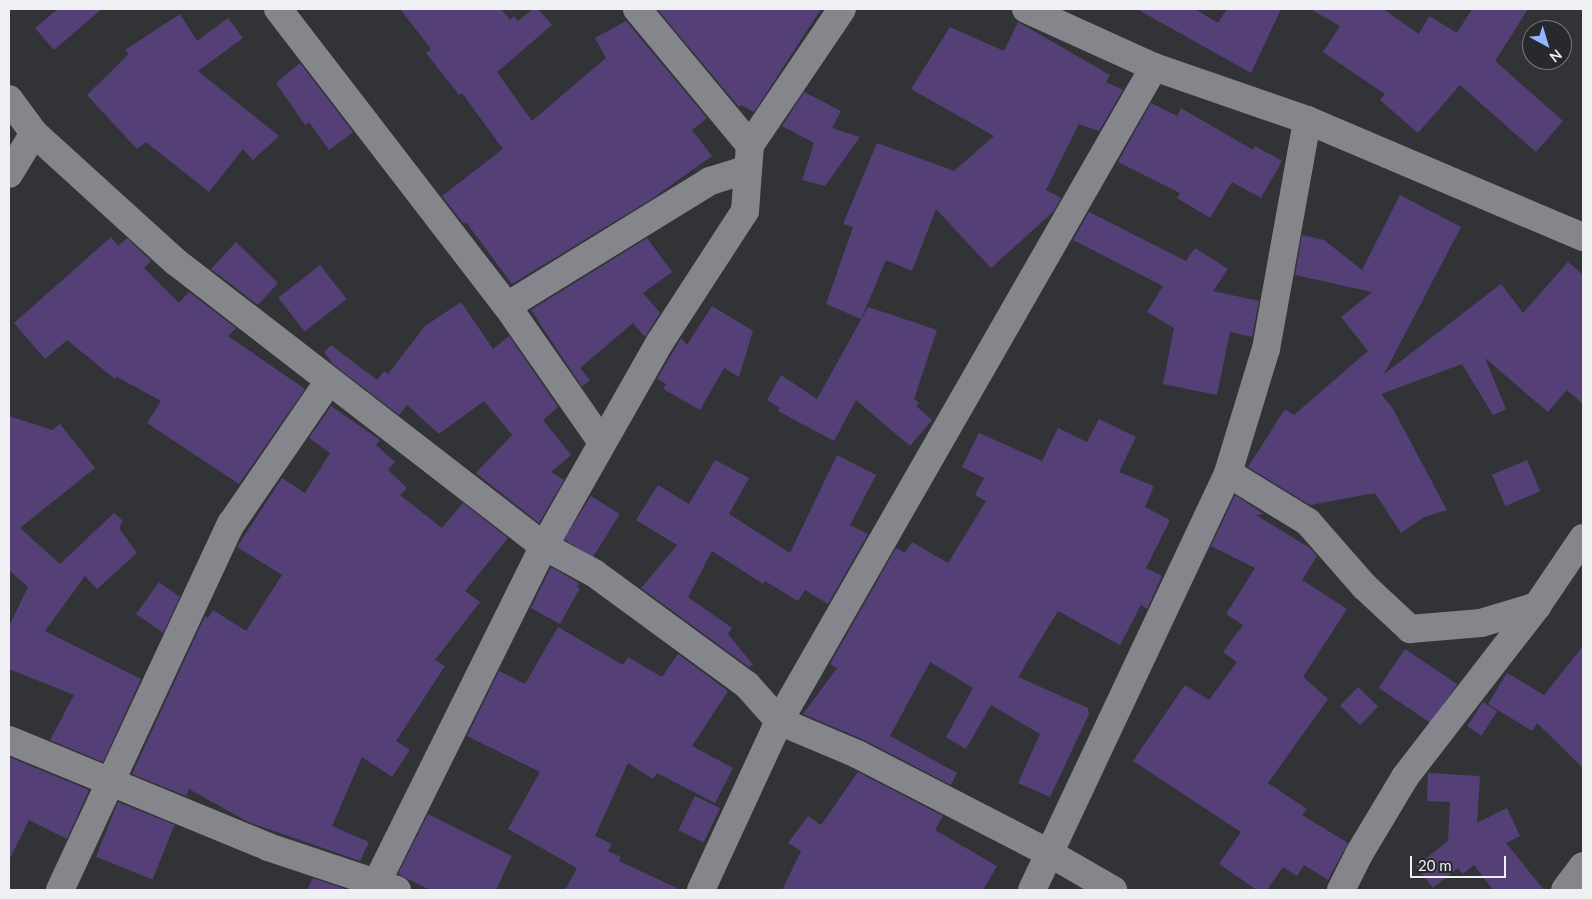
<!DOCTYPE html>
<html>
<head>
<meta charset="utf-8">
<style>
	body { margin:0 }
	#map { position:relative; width:1592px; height:899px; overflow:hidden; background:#313337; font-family:Lato,sans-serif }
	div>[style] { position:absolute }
	.building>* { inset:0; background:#544077; transform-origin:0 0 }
	.street>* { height:28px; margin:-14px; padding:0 14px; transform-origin:14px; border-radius:14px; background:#84868b }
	span { translate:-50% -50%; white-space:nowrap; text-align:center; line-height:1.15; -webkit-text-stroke:5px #28292d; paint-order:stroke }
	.frame { position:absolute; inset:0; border:10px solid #eff0f3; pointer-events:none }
	.north { position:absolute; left:1522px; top:20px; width:50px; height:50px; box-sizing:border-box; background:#28292d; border:1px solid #78797c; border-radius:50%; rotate:141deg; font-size:14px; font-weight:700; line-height:20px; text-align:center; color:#eff0f3 }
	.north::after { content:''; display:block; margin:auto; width:18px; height:22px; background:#91b8fd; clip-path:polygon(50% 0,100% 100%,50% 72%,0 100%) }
	.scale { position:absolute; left:1410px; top:856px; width:96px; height:22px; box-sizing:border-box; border:2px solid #eff0f3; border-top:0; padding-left:6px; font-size:15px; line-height:18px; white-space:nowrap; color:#eff0f3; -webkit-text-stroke:4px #28292d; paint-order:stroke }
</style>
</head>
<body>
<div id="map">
	<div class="building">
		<i style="clip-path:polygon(58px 9px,102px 9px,54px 50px,35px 28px)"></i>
		<i style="clip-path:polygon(400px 9px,501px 9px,510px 20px,514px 16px,518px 21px,533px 9px,538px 9px,552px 25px,497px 72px,532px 121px,606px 58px,595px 38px,626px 21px,707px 118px,692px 130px,712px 156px,650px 200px,512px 284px,466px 222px,464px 224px,442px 196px,503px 149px,462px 93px,459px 95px,426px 53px,431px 49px)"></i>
		<i style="clip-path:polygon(657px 9px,821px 9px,754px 112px,741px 105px,739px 107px)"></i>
		<i style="clip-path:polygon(1137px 9px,1195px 9px,1218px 23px,1227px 9px,1281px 9px,1251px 73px)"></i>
		<i style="clip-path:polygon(1310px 9px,1383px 9px,1419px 34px,1429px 16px,1457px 33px,1472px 9px,1528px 9px,1495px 61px,1563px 121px,1536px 152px,1460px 85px,1418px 133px,1380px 100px,1385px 94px,1323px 52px,1340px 26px)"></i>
		<i style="clip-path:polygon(180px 14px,197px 41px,228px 18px,243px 38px,198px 71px,279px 136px,253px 160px,243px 149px,209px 192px,146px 142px,137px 149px,87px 95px,129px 54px,125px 50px)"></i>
		<i style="clip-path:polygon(1018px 22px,1110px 75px,1106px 82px,1123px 90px,1099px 131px,1079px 124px,1046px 190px,1061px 198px,1054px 211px,991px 268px,936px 209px,912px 271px,886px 260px,861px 319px,826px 304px,853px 227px,843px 224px,877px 143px,954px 171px,994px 136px,911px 89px,950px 27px,1004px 51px)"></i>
		<i style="clip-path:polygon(300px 63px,353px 132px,329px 150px,309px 122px,305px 125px,276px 83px)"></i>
		<i style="clip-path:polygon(804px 92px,841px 111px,832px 128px,860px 137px,825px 186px,802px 180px,814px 143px,782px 126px)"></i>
		<i style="clip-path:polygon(1151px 103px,1177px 116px,1181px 108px,1253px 150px,1255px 146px,1282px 161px,1261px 198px,1232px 182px,1210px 218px,1177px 198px,1180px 193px,1118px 162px)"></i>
		<i style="clip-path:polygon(1400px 195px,1461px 227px,1384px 374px,1501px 284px,1523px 313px,1568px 262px,1583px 275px,1583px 404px,1567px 390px,1548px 412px,1485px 358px,1506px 409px,1493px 415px,1462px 364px,1381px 394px,1393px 409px,1447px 510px,1424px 517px,1401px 533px,1375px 493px,1310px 505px,1248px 467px,1285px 409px,1294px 415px,1368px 351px,1341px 317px,1372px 292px,1295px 275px,1302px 235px,1324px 240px,1362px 270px)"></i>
		<i style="clip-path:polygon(1089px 212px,1186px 261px,1195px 248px,1228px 269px,1213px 291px,1259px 301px,1252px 337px,1230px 332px,1217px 395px,1163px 384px,1174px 328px,1147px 312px,1163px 286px,1073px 240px)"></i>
		<i style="clip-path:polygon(111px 237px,118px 246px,127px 238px,151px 261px,144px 268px,179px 303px,189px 292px,236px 328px,228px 336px,305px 389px,239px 484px,147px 423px,161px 401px,117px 377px,115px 379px,67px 340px,45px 359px,14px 323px)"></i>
		<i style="clip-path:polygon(647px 238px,672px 272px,643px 293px,660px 313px,645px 337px,633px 323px,580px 368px,590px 380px,582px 387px,531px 310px)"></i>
		<i style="clip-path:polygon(236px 242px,278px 283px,258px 305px,211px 269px)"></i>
		<i style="left:320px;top:265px;width:43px;height:53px;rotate:52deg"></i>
		<i style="clip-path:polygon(461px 302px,493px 349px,509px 336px,558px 407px,543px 420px,571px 455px,551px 472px,564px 480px,539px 523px,476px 473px,512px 435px,484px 401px,439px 434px,407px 405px,399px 415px,333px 364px,324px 352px,331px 345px,377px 380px,384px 371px,388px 374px,425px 326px)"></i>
		<i style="clip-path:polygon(712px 306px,753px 331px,739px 377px,724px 368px,700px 410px,663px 389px,666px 384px,657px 379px,681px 338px,687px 345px)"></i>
		<i style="clip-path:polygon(868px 307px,937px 330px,914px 399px,919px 403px,916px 406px,932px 420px,910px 446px,856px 400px,834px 441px,778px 411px,780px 408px,767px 400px,781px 375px,817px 399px)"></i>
		<i style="clip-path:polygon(331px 406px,380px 440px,376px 445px,395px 462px,388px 470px,407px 488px,400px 495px,442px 528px,463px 503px,508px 538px,465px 591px,480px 602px,435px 660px,445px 666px,396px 741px,410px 750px,392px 777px,362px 757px,332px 826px,369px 842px,360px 861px,248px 822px,189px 789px,186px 796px,132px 774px,205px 616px,208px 618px,213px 610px,246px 631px,282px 575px,237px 547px,282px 478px,305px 493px,330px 453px,309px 438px)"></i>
		<i style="clip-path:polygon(9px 416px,52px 430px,60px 424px,95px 468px,20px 528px,60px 564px,114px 513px,123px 521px,119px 528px,137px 553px,97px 589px,85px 576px,45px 631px,141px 679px,103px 762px,50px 740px,74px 695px,9px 669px,9px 626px,28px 587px,9px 570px)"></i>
		<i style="clip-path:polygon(1099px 419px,1136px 437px,1119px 472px,1154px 486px,1145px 507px,1170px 520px,1146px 568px,1162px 576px,1147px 609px,1141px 605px,1120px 645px,1058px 611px,1018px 677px,1088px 708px,1089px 714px,1050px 797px,1018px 783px,1040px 734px,991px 705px,966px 749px,946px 737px,973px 688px,930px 662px,890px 736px,957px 773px,951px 785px,864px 740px,803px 714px,837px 668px,830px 664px,896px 548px,905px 553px,912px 542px,948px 563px,986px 501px,975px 495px,984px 478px,962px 467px,979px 433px,1042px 461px,1058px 428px,1087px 442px)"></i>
		<i style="clip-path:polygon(837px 455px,876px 475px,850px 525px,868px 534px,828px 604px,805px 590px,798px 601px,765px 581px,763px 584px,712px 551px,688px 597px,732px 628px,728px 634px,753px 665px,749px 667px,641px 588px,677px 545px,636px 520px,658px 485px,689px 504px,715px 460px,749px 478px,729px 514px,790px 553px)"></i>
		<i style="left:1527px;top:460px;width:34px;height:38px;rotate:67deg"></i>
		<i style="clip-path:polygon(1235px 495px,1264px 514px,1256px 515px,1310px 548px,1317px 556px,1302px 580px,1347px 609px,1303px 677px,1328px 699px,1268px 783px,1307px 809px,1302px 815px,1348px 843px,1328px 880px,1304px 865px,1297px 876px,1283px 867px,1267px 890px,1257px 890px,1219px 864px,1241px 832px,1133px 761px,1185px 685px,1209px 700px,1237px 662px,1223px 652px,1243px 625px,1226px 614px,1255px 568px,1211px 546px)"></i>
		<i style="left:591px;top:496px;width:34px;height:51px;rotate:32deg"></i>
		<i style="clip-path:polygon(551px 567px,579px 583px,577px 587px,580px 588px,560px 624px,531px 608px)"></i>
		<i style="clip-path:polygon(159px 582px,180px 597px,163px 633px,136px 614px)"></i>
		<i style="clip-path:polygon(558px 627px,623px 665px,628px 657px,662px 677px,678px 654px,728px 691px,692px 746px,733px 768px,715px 803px,657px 773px,653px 779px,628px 763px,595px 836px,612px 844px,608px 851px,621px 857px,619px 861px,681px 890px,565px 890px,577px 868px,508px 829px,540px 772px,467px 736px,499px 671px,525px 684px)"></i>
		<i style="clip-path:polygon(1583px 646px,1583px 768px,1537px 723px,1532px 731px,1488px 704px,1507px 673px,1544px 695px)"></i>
		<i style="left:1405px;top:649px;width:63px;height:47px;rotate:34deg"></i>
		<i style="left:1358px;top:687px;width:28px;height:26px;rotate:44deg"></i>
		<i style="left:1483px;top:702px;width:17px;height:29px;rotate:33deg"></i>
		<i style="clip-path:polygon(9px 757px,89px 790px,67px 839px,29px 820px,9px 860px)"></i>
		<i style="clip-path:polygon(858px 772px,943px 816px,935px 830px,997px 866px,983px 890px,782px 890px,801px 851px,788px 843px,808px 816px,821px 825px)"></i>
		<i style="clip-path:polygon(1428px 773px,1480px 776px,1477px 823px,1507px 808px,1520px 836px,1506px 843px,1544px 890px,1493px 890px,1474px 865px,1463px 874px,1458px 868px,1433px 888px,1416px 866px,1448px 841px,1450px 802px,1427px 801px)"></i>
		<i style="left:695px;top:796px;width:28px;height:38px;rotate:26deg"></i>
		<i style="left:118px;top:802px;width:61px;height:59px;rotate:22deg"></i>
		<i style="clip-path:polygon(428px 814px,512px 856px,496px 890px,430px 890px,398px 874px)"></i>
		<i style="clip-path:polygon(313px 878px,348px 890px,307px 890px)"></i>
	</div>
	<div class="street">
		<i style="left:278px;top:9px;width:375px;rotate:52.4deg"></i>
		<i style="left:507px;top:306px;width:166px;rotate:55.1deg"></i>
		<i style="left:637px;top:9px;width:177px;rotate:50.3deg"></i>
		<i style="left:1026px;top:9px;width:141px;rotate:24.4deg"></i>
		<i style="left:1154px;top:67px;width:162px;rotate:19.1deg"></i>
		<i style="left:1307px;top:120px;width:300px;rotate:23deg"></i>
		<i style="left:9px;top:99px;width:42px;rotate:53.7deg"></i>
		<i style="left:34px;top:133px;width:192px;rotate:42.3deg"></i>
		<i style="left:176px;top:262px;width:465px;rotate:37.7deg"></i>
		<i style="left:544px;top:546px;width:57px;rotate:28.4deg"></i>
		<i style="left:594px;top:573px;width:190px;rotate:36.2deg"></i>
		<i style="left:747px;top:685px;width:48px;rotate:48.4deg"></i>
		<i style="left:779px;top:721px;width:85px;rotate:22.9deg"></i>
		<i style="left:857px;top:754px;width:218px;rotate:27.3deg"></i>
		<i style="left:1051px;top:854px;width:72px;rotate:30.1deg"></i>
		<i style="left:9px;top:174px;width:48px;rotate:-58.6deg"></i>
		<i style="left:507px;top:306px;width:238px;rotate:-31.6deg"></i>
		<i style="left:710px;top:181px;width:30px;rotate:-17deg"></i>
		<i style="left:739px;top:172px;width:13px;rotate:61deg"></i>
		<i style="left:1228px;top:473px;width:94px;rotate:31.5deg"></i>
		<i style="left:1308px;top:522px;width:86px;rotate:48.8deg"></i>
		<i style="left:1365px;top:587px;width:62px;rotate:43deg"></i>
		<i style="left:1410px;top:629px;width:71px;rotate:-4.8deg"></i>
		<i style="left:1481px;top:623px;width:59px;rotate:-16.9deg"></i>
		<i style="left:9px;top:740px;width:280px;rotate:22.4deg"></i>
		<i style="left:268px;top:847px;width:136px;rotate:18.4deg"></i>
		<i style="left:60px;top:890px;width:404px;rotate:-65deg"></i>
		<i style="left:231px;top:524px;width:173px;rotate:-55.6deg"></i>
		<i style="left:373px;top:890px;width:384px;rotate:-63.6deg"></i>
		<i style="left:544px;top:546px;width:235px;rotate:-60.4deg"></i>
		<i style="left:660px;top:342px;width:156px;rotate:-57deg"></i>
		<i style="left:745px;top:211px;width:66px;rotate:-85.7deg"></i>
		<i style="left:750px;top:145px;width:164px;rotate:-55.9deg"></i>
		<i style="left:701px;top:890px;width:186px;rotate:-65.2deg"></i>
		<i style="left:779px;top:721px;width:754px;rotate:-60.17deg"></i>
		<i style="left:1032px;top:890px;width:461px;rotate:-64.8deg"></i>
		<i style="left:1228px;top:473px;width:130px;rotate:-73deg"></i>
		<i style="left:1266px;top:349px;width:233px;rotate:-79.8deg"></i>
		<i style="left:1341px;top:890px;width:40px;rotate:-63.4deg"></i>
		<i style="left:1359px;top:854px;width:90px;rotate:-59.1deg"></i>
		<i style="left:1405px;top:777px;width:216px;rotate:-52.3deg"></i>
		<i style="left:1537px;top:606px;width:82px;rotate:-55.9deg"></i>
		<i style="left:1565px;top:890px;width:30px;rotate:-53deg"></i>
	</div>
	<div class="frame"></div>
	<div class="north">N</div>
	<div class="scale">20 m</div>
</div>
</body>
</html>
